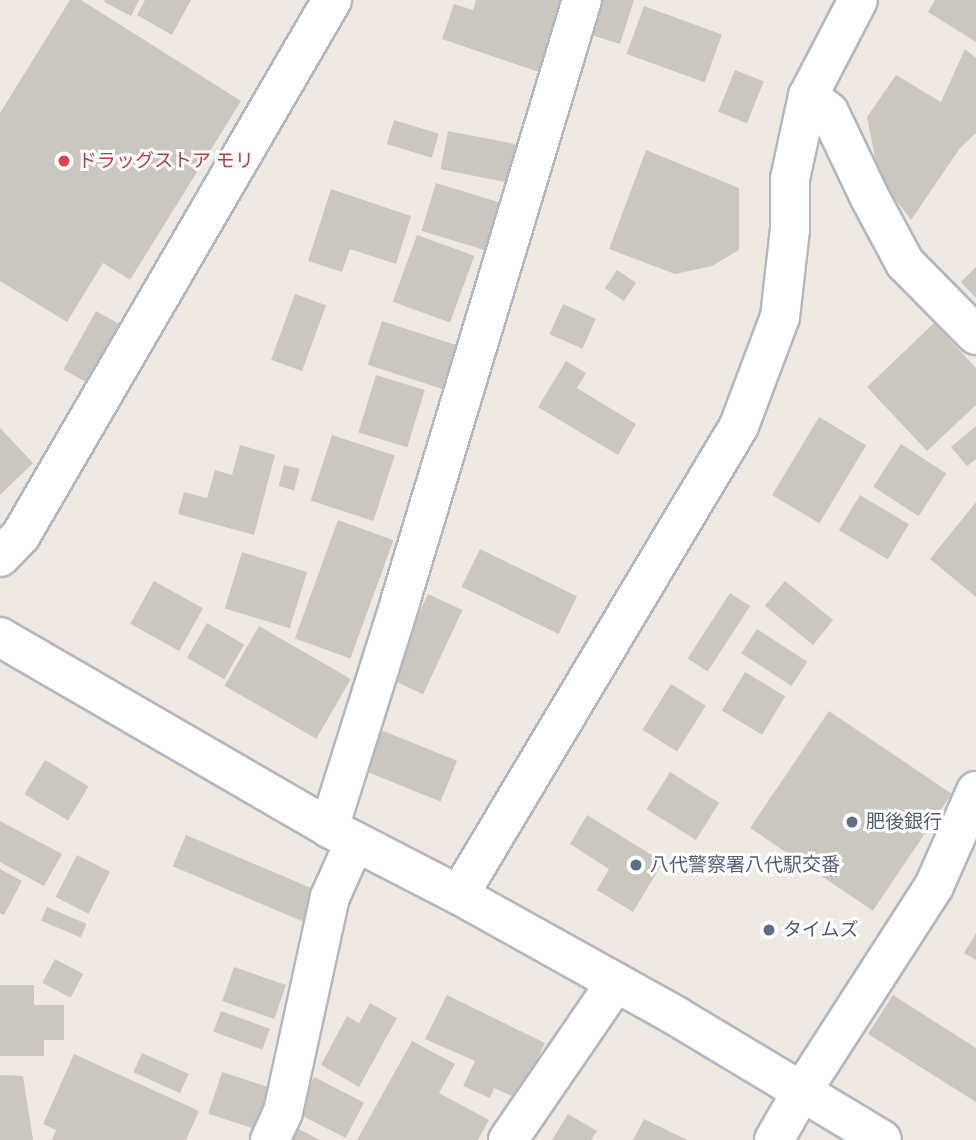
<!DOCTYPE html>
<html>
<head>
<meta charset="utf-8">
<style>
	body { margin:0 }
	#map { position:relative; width:976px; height:1140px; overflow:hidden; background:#efe9e1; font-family:Raleway,"Noto Sans JP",sans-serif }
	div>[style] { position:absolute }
	.building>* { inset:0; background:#cbc7bf; transform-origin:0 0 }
	.roads { filter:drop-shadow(2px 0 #b4b7c1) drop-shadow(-2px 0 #b4b7c1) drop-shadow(0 2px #b4b7c1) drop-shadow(0 -2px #b4b7c1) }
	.minor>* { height:38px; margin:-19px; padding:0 19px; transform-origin:19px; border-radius:19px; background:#fff }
	.dots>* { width:19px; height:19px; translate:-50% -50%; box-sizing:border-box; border:4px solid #fff; border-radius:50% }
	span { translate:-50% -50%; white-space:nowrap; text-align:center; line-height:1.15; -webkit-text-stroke:6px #fff; paint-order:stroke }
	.health-label { font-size:19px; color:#be3a42 }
	.left { translate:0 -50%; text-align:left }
	.service-label { font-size:19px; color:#4e5e75 }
</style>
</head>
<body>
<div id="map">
	<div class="building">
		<i style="clip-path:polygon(70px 0,81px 0,241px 101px,130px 280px,103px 263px,67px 322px,0 281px,0 113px)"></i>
		<i style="clip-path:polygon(105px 0,139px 0,131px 16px,104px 2px)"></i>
		<i style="clip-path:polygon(145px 0,191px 0,172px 35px,137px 15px)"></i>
		<i style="clip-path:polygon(476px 0,563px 0,539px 72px,442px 39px,454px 4px,473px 10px)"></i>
		<i style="clip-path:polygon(602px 0,634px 0,620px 44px,591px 35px)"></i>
		<i style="clip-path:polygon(935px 0,976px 0,976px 42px,928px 12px)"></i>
		<i style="left:644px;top:6px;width:83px;height:51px;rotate:20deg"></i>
		<i style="clip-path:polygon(965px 49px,976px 58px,976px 133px,960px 148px,911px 220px,879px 178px,867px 117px,896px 75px,941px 102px)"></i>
		<i style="left:735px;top:70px;width:31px;height:45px;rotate:22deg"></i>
		<i style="left:394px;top:120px;width:47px;height:25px;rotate:17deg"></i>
		<i style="left:448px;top:131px;width:70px;height:39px;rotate:11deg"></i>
		<i style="clip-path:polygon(646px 150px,739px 188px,739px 250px,712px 266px,675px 274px,609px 249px)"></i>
		<i style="left:436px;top:183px;width:77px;height:50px;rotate:17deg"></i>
		<i style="clip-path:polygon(331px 189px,411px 216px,396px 264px,350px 249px,342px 272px,308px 261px)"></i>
		<i style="left:417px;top:235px;width:61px;height:71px;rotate:20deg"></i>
		<i style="clip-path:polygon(976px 267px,976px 298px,961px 282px)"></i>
		<i style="left:617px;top:270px;width:23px;height:22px;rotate:34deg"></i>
		<i style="left:295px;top:294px;width:33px;height:70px;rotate:20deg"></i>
		<i style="left:563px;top:304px;width:36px;height:33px;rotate:24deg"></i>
		<i style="left:96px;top:311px;width:31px;height:67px;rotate:29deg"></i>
		<i style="left:382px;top:321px;width:89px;height:46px;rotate:18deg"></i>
		<i style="clip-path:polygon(934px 323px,976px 368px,976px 405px,927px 451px,867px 387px)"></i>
		<i style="clip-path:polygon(566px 361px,586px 373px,577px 388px,636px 424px,618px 455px,538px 407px)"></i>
		<i style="left:376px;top:375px;width:51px;height:60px;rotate:17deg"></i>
		<i style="left:819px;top:417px;width:55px;height:91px;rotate:31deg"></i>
		<i style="clip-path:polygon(976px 426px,976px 459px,967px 466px,951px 447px)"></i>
		<i style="clip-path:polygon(0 428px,33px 463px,0 495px)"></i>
		<i style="left:332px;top:435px;width:66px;height:69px;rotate:18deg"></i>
		<i style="left:901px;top:444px;width:54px;height:51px;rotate:33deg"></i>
		<i style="clip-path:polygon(240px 445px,275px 455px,254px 535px,178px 514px,184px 492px,207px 498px,215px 470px,232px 475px)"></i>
		<i style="left:284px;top:465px;width:16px;height:22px;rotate:14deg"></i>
		<i style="left:860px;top:495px;width:57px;height:41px;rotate:31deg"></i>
		<i style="clip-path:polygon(976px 502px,976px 597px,930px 559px)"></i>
		<i style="left:338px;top:520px;width:59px;height:126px;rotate:20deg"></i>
		<i style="left:480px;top:549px;width:108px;height:42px;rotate:26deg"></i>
		<i style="left:242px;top:552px;width:68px;height:59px;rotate:17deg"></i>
		<i style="left:154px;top:581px;width:56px;height:49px;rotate:29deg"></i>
		<i style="left:785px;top:581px;width:62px;height:32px;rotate:39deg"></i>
		<i style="left:730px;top:593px;width:24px;height:78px;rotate:33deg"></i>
		<i style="left:428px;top:594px;width:38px;height:93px;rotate:25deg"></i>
		<i style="left:207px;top:623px;width:43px;height:40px;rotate:30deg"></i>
		<i style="left:259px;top:626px;width:106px;height:69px;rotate:30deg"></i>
		<i style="left:757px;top:629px;width:60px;height:29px;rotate:33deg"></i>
		<i style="left:745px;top:672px;width:47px;height:45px;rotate:31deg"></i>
		<i style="left:671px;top:684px;width:41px;height:54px;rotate:32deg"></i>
		<i style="left:829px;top:711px;width:148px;height:141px;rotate:34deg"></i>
		<i style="left:381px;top:730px;width:82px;height:44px;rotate:22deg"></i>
		<i style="left:45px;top:760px;width:51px;height:40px;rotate:31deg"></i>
		<i style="left:670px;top:772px;width:58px;height:44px;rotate:32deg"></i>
		<i style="clip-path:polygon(587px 815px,663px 862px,633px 912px,597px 890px,609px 869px,570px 844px)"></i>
		<i style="clip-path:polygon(0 821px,62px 854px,44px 886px,0 862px)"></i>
		<i style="left:186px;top:835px;width:146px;height:34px;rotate:23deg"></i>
		<i style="left:77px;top:855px;width:37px;height:47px;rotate:27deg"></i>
		<i style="clip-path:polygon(0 869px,22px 881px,4px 915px,0 913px)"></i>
		<i style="left:47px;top:907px;width:43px;height:15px;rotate:23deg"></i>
		<i style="clip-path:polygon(976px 933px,976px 960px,964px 953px)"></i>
		<i style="left:55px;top:959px;width:32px;height:27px;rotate:28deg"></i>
		<i style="left:234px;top:967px;width:55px;height:36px;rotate:19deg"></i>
		<i style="clip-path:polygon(0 985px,34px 985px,34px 1005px,64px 1005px,64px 1040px,44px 1040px,44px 1056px,0 1056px)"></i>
		<i style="clip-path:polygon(447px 995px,545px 1043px,518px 1099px,494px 1088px,490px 1098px,463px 1086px,475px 1061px,425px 1039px)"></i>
		<i style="clip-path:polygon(893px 995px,976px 1048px,976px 1102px,868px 1034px)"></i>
		<i style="clip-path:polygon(370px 1003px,397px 1018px,359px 1087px,321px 1065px,347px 1016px,359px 1023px)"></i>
		<i style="left:221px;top:1011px;width:52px;height:22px;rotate:20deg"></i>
		<i style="clip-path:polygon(412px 1041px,455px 1064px,439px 1093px,489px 1120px,478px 1140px,357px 1140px)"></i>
		<i style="left:142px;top:1053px;width:51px;height:21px;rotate:24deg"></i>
		<i style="clip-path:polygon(74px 1054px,199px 1111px,186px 1140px,52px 1140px,56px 1130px,43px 1124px)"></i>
		<i style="left:222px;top:1072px;width:49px;height:44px;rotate:18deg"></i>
		<i style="clip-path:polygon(0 1075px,23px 1076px,33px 1140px,0 1140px)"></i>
		<i style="left:314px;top:1077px;width:56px;height:40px;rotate:27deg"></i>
		<i style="clip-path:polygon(568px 1114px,597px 1131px,591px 1140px,552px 1140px)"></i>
		<i style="clip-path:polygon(644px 1119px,687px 1140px,633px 1140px)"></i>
		<i style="clip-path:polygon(297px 1128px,320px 1140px,291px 1140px)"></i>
	</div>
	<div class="roads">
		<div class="minor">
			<i style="left:808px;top:96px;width:26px;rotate:37deg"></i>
			<i style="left:829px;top:112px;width:93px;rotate:64.5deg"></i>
			<i style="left:869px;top:196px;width:76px;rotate:61.8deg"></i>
			<i style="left:905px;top:263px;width:101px;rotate:45.4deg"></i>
			<i style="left:0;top:557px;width:30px;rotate:-46deg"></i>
			<i style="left:21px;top:535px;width:619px;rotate:-59.83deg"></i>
			<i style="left:0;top:637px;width:380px;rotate:30.1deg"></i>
			<i style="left:329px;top:828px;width:146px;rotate:27.3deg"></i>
			<i style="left:459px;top:895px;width:248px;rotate:29.1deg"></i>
			<i style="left:676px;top:1016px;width:240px;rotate:31deg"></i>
			<i style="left:329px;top:828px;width:240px;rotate:-72.5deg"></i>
			<i style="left:401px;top:599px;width:626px;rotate:-73.19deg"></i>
			<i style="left:459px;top:895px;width:546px;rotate:-59.16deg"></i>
			<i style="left:739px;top:426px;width:116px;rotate:-69.4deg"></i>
			<i style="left:780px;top:317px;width:89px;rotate:-83.5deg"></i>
			<i style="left:790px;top:229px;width:50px;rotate:-90deg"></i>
			<i style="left:790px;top:179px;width:85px;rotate:-77.8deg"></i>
			<i style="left:808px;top:96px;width:108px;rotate:-62.5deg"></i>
			<i style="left:270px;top:1140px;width:31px;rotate:-65deg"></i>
			<i style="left:283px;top:1112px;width:220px;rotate:-77.7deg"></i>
			<i style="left:330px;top:897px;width:61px;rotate:-65.9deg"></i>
			<i style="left:508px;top:1140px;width:191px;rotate:-55.6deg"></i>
			<i style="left:774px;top:1140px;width:56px;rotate:-60.3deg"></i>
			<i style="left:802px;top:1091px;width:244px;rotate:-57.2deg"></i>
			<i style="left:934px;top:886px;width:104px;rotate:-66.1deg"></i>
		</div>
	</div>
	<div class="dots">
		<i style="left:64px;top:161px;background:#e0444e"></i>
		<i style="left:852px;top:822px;background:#5c6f8a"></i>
		<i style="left:636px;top:865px;background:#5c6f8a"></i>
		<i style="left:769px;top:930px;background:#5c6f8a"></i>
	</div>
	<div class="health-label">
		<span class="left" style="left:78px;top:161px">ドラッグストア モリ</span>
	</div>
	<div class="service-label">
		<span class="left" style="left:866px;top:822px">肥後銀行</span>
		<span class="left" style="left:650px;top:865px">八代警察署八代駅交番</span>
		<span class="left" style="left:783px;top:930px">タイムズ</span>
	</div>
</div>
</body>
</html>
